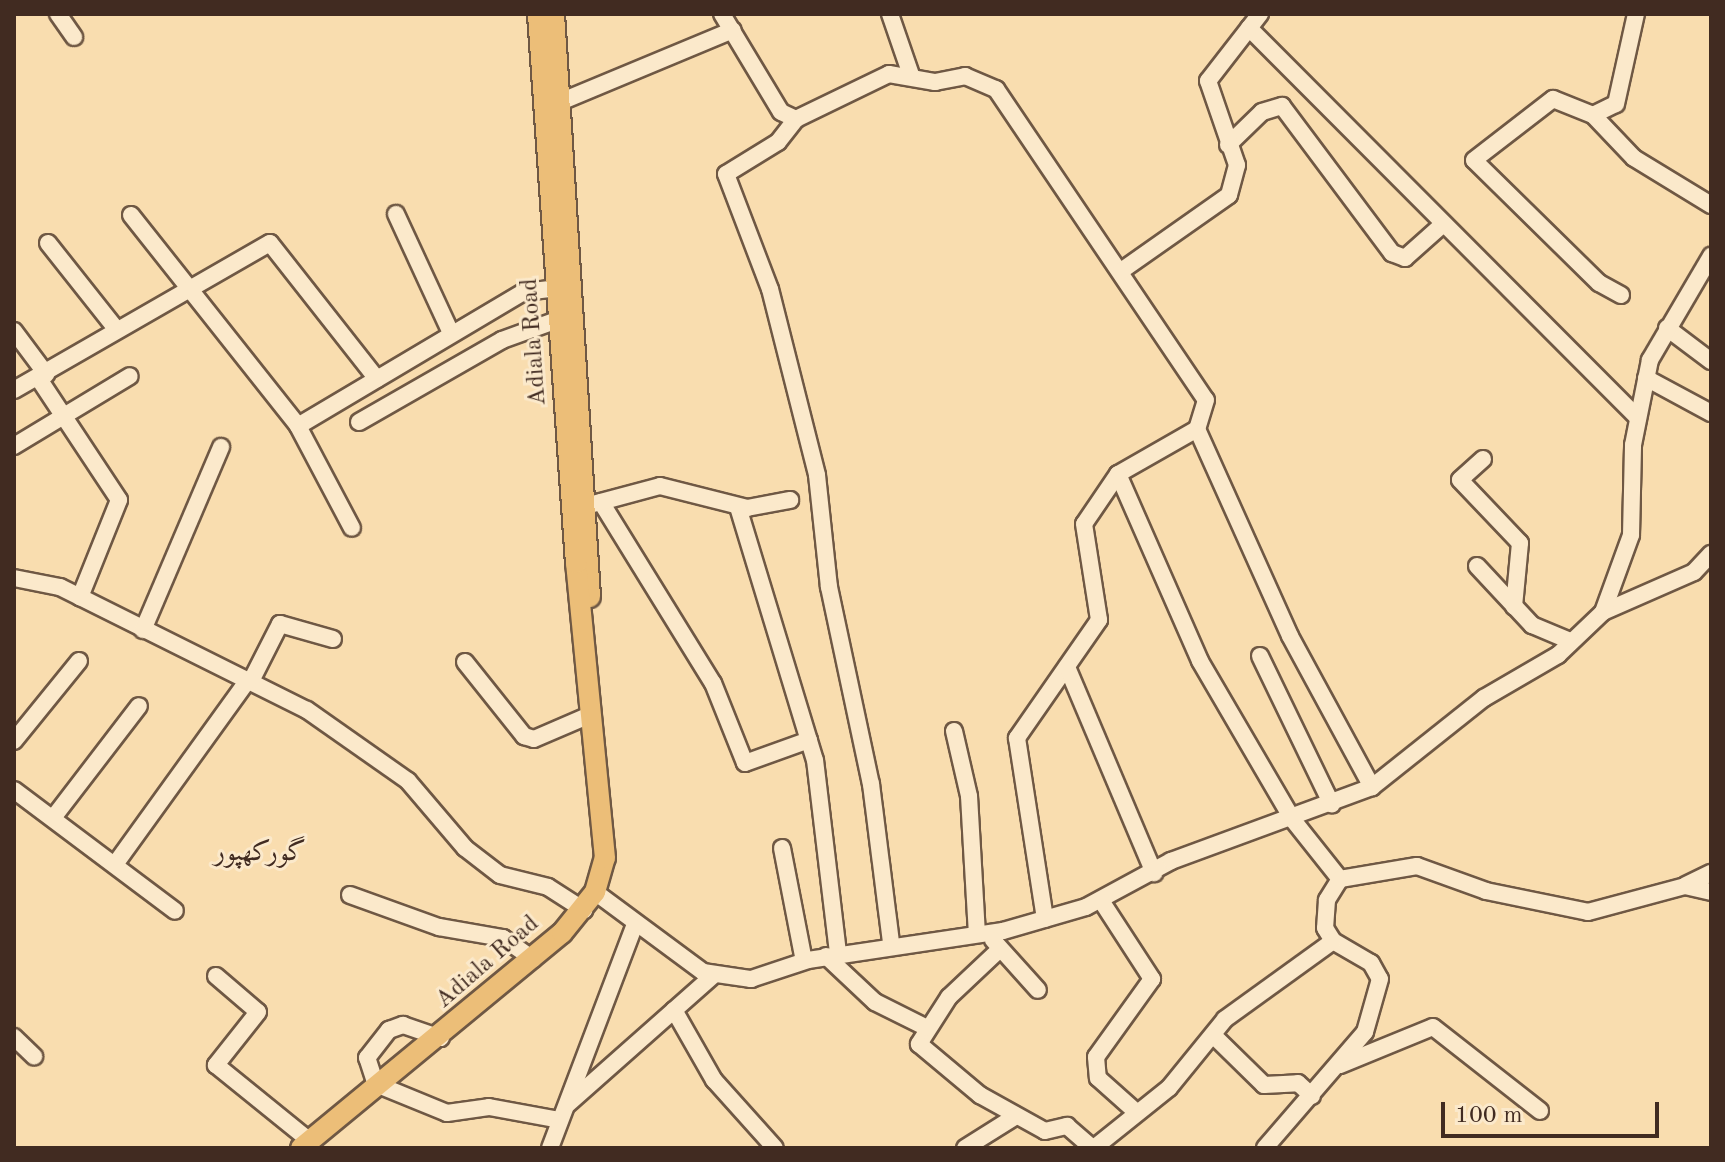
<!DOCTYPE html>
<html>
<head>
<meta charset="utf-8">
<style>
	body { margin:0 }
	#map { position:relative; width:1725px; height:1162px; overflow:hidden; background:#f9ddaf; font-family:"Old Standard TT",Amiri,serif }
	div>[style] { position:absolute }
	.roads { filter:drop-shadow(2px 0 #6f5844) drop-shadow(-2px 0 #6f5844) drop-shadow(0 2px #6f5844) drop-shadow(0 -2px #6f5844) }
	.minor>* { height:16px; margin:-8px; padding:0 8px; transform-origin:8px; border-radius:8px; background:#fbe9cb }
	.major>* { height:20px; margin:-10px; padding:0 10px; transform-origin:10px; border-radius:10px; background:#ecbe78 }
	span { translate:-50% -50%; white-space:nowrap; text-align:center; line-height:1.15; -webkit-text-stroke:6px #fbe9cb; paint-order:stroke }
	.street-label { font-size:24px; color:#412b21 }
	.quarter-label { font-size:28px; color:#412b21 }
	.frame { position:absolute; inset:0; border:16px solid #412b21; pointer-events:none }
	.scale { position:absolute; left:1441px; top:1102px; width:218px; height:36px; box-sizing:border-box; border:4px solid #412b21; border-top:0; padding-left:10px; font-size:24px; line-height:28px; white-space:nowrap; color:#412b21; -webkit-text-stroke:6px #fbe9cb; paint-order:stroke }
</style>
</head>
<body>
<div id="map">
	<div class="roads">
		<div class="minor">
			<i style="left:58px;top:14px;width:28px;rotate:55deg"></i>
			<i style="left:722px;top:14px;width:114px;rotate:59deg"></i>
			<i style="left:781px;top:112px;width:17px;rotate:25deg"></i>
			<i style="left:796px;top:119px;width:103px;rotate:-25.8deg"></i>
			<i style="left:889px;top:74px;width:47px;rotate:9.9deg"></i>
			<i style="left:935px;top:82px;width:31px;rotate:-11deg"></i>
			<i style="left:965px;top:76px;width:34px;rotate:23deg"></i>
			<i style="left:996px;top:89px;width:375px;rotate:56deg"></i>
			<i style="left:1206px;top:400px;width:30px;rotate:107deg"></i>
			<i style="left:1197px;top:429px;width:91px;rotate:150.3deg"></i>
			<i style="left:1118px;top:474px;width:60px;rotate:124.2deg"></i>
			<i style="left:1084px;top:524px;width:97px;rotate:81.1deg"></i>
			<i style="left:1099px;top:620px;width:144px;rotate:124.8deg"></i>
			<i style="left:1017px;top:738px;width:183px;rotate:81.2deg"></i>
			<i style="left:890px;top:14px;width:65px;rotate:71deg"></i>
			<i style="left:1249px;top:28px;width:551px;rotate:45.07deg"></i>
			<i style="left:560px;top:102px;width:187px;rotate:-22.6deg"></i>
			<i style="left:1593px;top:115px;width:59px;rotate:46.4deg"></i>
			<i style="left:1634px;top:158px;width:90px;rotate:31.4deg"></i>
			<i style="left:796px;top:119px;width:29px;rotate:128deg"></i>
			<i style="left:778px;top:142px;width:61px;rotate:148.4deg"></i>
			<i style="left:726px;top:174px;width:123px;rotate:69.1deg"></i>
			<i style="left:770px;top:289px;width:192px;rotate:75.8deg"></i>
			<i style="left:817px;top:475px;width:113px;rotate:83.9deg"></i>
			<i style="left:829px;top:587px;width:201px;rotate:78deg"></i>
			<i style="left:871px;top:784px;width:160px;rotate:82.8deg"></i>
			<i style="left:1228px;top:145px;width:47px;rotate:-44.1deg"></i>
			<i style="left:1262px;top:112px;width:21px;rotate:-17deg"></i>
			<i style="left:1282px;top:106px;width:184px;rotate:53.2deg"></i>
			<i style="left:1392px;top:253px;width:14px;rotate:21deg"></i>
			<i style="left:1405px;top:258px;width:50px;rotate:-41.7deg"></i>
			<i style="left:396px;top:214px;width:131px;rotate:65.2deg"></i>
			<i style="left:131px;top:215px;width:269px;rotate:51.6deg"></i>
			<i style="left:298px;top:426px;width:263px;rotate:-30.7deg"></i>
			<i style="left:524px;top:292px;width:43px;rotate:-6.6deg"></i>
			<i style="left:48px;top:243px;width:111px;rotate:51.6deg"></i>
			<i style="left:1121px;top:271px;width:132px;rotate:-35.1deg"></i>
			<i style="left:1229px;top:195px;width:31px;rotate:-75deg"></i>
			<i style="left:1237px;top:165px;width:89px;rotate:-109deg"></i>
			<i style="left:1208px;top:81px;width:85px;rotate:-52.2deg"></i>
			<i style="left:1621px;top:295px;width:25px;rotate:-151deg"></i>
			<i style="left:1599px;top:283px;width:175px;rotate:-135.5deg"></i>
			<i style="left:1474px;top:160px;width:100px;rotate:-37.7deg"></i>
			<i style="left:1553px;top:99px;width:43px;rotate:21.8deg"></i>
			<i style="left:1593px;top:115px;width:25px;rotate:-26deg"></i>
			<i style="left:1616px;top:104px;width:92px;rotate:-77.5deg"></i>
			<i style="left:1667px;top:328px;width:55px;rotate:36.9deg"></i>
			<i style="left:14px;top:331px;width:54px;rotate:53.3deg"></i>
			<i style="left:1646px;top:378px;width:74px;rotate:28.3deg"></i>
			<i style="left:39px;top:379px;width:145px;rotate:56.5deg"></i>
			<i style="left:119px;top:500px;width:105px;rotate:111.9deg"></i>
			<i style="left:14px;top:390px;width:295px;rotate:-29.9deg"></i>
			<i style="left:270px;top:243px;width:173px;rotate:51.8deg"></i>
			<i style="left:359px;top:422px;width:165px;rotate:-29.8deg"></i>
			<i style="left:502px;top:340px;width:62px;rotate:-19.9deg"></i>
			<i style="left:298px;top:426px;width:115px;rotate:62.1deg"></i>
			<i style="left:1197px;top:429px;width:227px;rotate:65.8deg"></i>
			<i style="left:1290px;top:636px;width:172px;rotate:61.5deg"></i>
			<i style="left:14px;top:446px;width:135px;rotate:-31.1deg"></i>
			<i style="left:1483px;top:459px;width:31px;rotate:138deg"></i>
			<i style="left:1460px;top:480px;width:87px;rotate:46.4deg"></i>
			<i style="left:1520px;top:543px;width:64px;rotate:95.4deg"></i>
			<i style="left:1118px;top:474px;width:204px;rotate:66.3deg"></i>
			<i style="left:1200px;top:661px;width:184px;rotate:59.7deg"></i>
			<i style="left:1293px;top:820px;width:75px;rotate:51.5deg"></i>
			<i style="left:1340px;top:879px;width:25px;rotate:122deg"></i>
			<i style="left:1327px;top:900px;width:28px;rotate:94deg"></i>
			<i style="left:1325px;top:928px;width:15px;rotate:58deg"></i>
			<i style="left:1333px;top:941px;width:44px;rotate:30.1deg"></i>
			<i style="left:1371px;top:963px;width:18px;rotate:61deg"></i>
			<i style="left:1380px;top:979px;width:55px;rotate:105.8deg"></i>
			<i style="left:1365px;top:1032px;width:153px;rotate:130.8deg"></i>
			<i style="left:601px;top:502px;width:213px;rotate:58.3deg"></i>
			<i style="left:713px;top:683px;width:86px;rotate:68.2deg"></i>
			<i style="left:745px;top:763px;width:68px;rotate:-19.8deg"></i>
			<i style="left:593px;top:504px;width:69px;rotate:-15deg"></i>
			<i style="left:660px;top:486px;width:90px;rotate:14.2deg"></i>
			<i style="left:747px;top:508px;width:44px;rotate:-10.5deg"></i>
			<i style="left:738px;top:507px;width:264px;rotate:73.1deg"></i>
			<i style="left:815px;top:760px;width:194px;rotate:83.2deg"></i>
			<i style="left:1477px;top:566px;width:81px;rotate:47deg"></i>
			<i style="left:1532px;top:625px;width:41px;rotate:22.8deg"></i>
			<i style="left:14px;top:578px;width:47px;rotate:11.1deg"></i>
			<i style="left:60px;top:587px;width:276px;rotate:26.5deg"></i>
			<i style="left:307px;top:710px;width:123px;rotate:35.1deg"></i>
			<i style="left:408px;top:781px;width:88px;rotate:49.6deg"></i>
			<i style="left:465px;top:848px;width:44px;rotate:37.6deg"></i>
			<i style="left:500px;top:875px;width:49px;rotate:14deg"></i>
			<i style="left:548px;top:887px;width:43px;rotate:32.6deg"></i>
			<i style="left:1603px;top:612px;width:99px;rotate:-23.7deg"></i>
			<i style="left:1694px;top:572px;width:25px;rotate:-47deg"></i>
			<i style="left:143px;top:630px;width:199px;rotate:-66.9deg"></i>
			<i style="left:1260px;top:656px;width:165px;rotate:64.2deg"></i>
			<i style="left:465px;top:662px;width:95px;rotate:51.4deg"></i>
			<i style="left:524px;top:736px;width:10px;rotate:17deg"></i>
			<i style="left:534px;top:739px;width:63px;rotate:-23.3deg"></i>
			<i style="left:1067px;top:667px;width:224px;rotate:67.1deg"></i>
			<i style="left:251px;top:681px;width:64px;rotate:-63deg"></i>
			<i style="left:280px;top:624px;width:55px;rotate:15.8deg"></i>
			<i style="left:954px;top:731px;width:67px;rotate:77deg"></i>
			<i style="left:969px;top:796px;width:137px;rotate:86.7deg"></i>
			<i style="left:14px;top:741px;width:103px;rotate:-50.9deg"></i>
			<i style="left:14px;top:790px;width:201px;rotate:36.9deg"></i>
			<i style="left:53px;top:818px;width:141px;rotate:-52.5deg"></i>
			<i style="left:782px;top:848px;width:115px;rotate:79deg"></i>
			<i style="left:116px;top:863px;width:226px;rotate:-54.2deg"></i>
			<i style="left:1340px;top:879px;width:78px;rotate:-9.6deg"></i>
			<i style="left:1417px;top:866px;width:73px;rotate:19.9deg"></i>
			<i style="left:1486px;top:891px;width:104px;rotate:11.6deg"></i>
			<i style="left:1588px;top:912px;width:100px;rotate:-15deg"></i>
			<i style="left:1685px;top:886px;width:27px;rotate:13deg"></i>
			<i style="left:1686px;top:885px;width:28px;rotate:-26deg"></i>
			<i style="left:595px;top:892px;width:134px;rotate:36.5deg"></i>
			<i style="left:703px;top:972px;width:49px;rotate:8.3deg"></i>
			<i style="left:751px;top:979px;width:60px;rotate:-18.4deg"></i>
			<i style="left:808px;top:960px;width:197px;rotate:-8.5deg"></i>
			<i style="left:1003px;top:931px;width:86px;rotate:-16.1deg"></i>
			<i style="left:1086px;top:907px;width:97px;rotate:-28.4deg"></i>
			<i style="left:1171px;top:861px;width:214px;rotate:-20.2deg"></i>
			<i style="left:1372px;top:787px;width:143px;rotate:-38.5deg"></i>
			<i style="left:1484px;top:698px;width:86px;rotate:-30.2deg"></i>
			<i style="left:1558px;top:655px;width:62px;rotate:-43.7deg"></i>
			<i style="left:1603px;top:612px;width:82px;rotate:-70deg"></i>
			<i style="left:1631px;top:535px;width:90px;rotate:-88.7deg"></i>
			<i style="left:1633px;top:445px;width:87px;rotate:-78.7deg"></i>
			<i style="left:1650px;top:360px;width:121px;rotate:-59.6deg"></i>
			<i style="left:350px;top:895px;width:95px;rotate:19.8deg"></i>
			<i style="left:439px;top:927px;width:65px;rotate:9.8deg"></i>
			<i style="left:503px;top:938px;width:37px;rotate:35deg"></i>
			<i style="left:1102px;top:902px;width:92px;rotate:57deg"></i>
			<i style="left:1152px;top:979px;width:96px;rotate:125.7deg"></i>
			<i style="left:1096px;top:1057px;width:21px;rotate:85deg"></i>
			<i style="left:1098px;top:1078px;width:50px;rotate:41.7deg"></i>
			<i style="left:993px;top:940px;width:67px;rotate:48deg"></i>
			<i style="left:1000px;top:949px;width:70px;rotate:136.7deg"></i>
			<i style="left:949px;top:997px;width:56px;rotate:122.6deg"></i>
			<i style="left:919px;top:1044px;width:80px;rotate:39.9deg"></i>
			<i style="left:980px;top:1095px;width:74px;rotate:29deg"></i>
			<i style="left:1045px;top:1131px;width:23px;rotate:-13deg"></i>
			<i style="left:1067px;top:1126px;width:33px;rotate:41deg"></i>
			<i style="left:826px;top:956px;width:67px;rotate:43.2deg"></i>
			<i style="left:875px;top:1002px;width:58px;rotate:26.6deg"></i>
			<i style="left:216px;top:976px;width:55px;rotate:40.6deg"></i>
			<i style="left:258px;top:1012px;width:68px;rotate:128.4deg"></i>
			<i style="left:216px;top:1065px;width:121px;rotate:39deg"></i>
			<i style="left:674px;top:1010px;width:81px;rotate:60.3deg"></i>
			<i style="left:714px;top:1080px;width:91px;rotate:48.1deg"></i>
			<i style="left:1214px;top:1036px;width:70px;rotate:44.4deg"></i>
			<i style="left:1264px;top:1085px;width:34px;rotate:-3deg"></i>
			<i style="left:1298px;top:1083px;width:19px;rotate:43deg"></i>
			<i style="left:14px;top:1037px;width:28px;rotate:44deg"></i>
			<i style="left:1340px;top:1065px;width:100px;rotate:-22.2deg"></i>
			<i style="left:1433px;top:1027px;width:136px;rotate:38.1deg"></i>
			<i style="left:381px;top:1086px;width:71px;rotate:22.2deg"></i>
			<i style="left:447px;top:1113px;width:42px;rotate:-8.1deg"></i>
			<i style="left:489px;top:1107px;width:72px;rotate:10.4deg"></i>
			<i style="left:377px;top:1088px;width:32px;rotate:-108deg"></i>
			<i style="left:367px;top:1058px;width:36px;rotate:-52deg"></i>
			<i style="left:389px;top:1030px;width:15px;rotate:-20deg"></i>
			<i style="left:403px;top:1025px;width:40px;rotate:18.9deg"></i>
			<i style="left:568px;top:1104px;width:195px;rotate:-41.5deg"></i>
			<i style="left:550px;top:1148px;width:236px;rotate:-69.2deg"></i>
			<i style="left:965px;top:1148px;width:60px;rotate:-32.1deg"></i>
			<i style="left:1094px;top:1148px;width:96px;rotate:-38.7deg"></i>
			<i style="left:1169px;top:1088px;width:89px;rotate:-50.9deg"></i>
			<i style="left:1225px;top:1019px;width:133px;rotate:-35.8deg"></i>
		</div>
		<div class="major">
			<i style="left:554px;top:14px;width:584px;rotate:86.47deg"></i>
			<i style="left:301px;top:1148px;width:338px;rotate:-39.5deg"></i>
			<i style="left:562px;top:933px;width:53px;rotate:-51.2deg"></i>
			<i style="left:595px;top:892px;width:35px;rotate:-74deg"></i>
			<i style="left:605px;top:858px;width:296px;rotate:-95.6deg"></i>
			<i style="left:576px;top:563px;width:550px;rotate:-93.96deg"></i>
		</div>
	</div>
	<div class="street-label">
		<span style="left:535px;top:342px;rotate:-94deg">Adiala Road</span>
		<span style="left:488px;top:963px;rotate:-41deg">Adiala Road</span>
	</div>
	<div class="quarter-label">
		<span style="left:260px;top:853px">گورکھپور</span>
	</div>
	<div class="frame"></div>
	<div class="scale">100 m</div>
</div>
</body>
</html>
